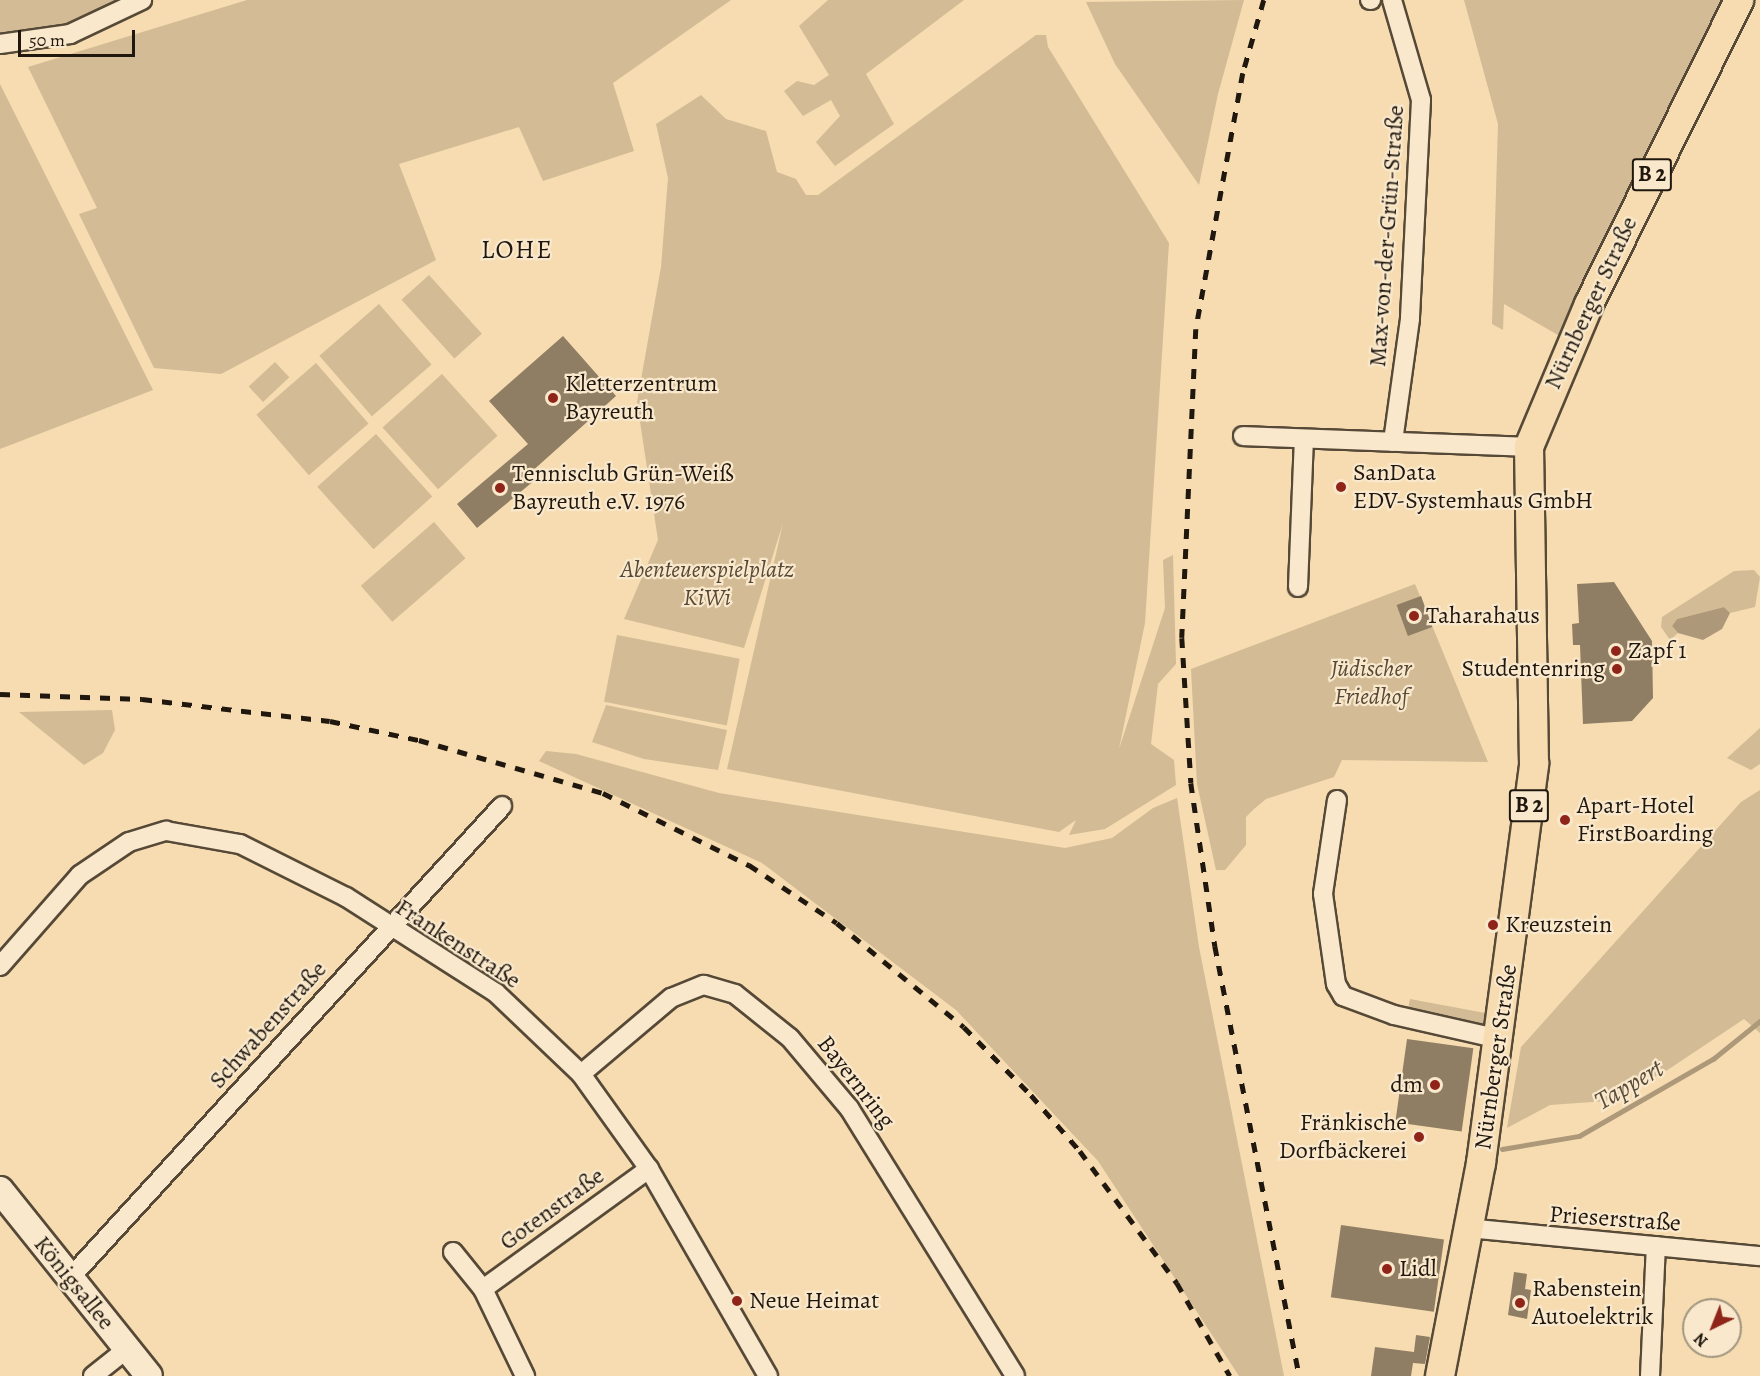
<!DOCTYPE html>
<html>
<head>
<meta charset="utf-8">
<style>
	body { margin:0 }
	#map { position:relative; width:1760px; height:1376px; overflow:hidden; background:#f6dcb0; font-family:Alegreya,serif }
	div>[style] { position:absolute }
	.green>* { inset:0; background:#d2bb95; transform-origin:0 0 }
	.water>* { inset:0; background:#ad9979 }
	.stream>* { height:4.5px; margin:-2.25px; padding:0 2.25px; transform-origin:2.25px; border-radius:2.25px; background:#ad9979 }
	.building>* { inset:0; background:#8f7e63; transform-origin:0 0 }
	.roads { filter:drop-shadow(2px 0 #564937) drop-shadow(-2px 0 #564937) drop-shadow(0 2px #564937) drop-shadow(0 -2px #564937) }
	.street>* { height:18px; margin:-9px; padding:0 9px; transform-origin:9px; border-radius:9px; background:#f9e8cc }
	.secondary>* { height:26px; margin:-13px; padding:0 13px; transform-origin:13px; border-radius:13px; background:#f9e8cc }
	.primary>* { height:28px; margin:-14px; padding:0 14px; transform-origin:14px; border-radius:14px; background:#f6dcb0 }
	.rail>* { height:4.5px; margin-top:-2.25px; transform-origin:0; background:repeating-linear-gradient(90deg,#20180f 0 10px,transparent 0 20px) }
	.dots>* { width:16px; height:16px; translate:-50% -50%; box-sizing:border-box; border:3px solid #f9e8cc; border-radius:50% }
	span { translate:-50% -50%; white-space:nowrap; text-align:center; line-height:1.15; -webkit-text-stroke:4.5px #f9e8cc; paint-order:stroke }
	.shield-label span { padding:2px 4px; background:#f9e8cc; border:2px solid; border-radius:4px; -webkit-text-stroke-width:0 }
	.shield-label { font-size:22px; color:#20180f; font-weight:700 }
	.street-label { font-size:24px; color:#20180f }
	.poi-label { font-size:24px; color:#20180f }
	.left { translate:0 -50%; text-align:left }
	.right { translate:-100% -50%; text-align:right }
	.park-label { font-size:24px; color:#554937; font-style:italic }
	.neighbourhood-label { font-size:26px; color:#20180f; letter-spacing:1.5px }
	.water-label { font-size:26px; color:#584c39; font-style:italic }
	.north { position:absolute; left:1682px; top:1298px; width:60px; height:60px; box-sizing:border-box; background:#f9e8cc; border:2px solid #a29580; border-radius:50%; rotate:223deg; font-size:16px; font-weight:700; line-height:24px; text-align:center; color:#20180f }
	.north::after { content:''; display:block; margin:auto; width:21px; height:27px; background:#8f2418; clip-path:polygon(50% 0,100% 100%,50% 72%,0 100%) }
	.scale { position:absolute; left:18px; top:30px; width:117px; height:27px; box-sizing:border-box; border:3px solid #20180f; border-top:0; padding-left:8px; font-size:18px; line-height:21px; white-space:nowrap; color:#20180f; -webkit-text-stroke:4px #f9e8cc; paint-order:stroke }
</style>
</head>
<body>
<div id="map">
	<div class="green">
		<i style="clip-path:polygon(0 0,142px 0,70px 34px,0 44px)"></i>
		<i style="clip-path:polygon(247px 0,731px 0,613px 83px,634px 151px,543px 181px,519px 127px,399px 164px,436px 260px,221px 374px,154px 368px,79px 214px,97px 208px,28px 67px)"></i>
		<i style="clip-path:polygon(828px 0,964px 0,866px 74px,894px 124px,835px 166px,816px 142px,840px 116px,831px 100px,803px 116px,784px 91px,797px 81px,814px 85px,829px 75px,799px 26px)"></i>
		<i style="clip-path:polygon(1244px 0,1218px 94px,1199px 185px,1115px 64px,1086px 2px)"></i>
		<i style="clip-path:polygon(1464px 0,1728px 0,1565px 339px,1504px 304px,1503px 330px,1492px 324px,1498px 124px)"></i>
		<i style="clip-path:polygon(1036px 35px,1046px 35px,1048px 47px,1169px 243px,1145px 623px,1119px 749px,1165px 608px,1163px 560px,1173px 555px,1176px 664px,1158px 684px,1151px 744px,1174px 760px,1176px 785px,1105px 829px,1069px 835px,1076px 820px,1059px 832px,727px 769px,783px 523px,744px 648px,624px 619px,658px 540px,637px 402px,661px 267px,668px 178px,656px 124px,701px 95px,726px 119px,766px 131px,777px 172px,796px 179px,806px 195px,818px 195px)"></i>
		<i style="clip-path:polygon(0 84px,153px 390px,0 449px)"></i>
		<i style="left:429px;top:275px;width:79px;height:37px;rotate:48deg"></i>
		<i style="left:379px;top:304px;width:80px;height:79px;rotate:49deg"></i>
		<i style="left:275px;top:362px;width:21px;height:36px;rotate:47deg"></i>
		<i style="left:316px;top:363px;width:80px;height:79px;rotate:49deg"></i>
		<i style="left:442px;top:374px;width:83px;height:80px;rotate:48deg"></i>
		<i style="left:376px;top:434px;width:84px;height:79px;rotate:48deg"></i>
		<i style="left:434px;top:522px;width:48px;height:97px;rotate:49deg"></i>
		<i style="clip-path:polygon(1754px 570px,1760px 577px,1755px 607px,1730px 613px,1724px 607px,1677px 619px,1672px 626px,1678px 633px,1670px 640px,1661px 627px,1662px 617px,1734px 571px)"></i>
		<i style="clip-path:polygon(1415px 584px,1488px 762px,1342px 760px,1334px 777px,1266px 799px,1254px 809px,1246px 817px,1246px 845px,1225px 870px,1216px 870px,1197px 784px,1191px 669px)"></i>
		<i style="left:617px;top:635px;width:125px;height:68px;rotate:11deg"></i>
		<i style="clip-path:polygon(606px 705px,727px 730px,718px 770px,644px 759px,592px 742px)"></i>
		<i style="clip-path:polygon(112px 710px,115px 730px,103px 753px,84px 765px,19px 712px)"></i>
		<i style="clip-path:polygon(1760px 728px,1760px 764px,1751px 770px,1727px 758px)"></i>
		<i style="clip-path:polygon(546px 751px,576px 754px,719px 793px,1065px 848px,1112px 838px,1153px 808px,1177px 798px,1199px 947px,1284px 1376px,1239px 1376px,1098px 1161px,956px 1010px,762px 863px,539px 761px)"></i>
		<i style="clip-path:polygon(1760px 790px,1760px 1033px,1744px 1019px,1666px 1071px,1606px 1101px,1550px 1105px,1507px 1128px,1521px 1047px,1741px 802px)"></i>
		<i style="clip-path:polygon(1410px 999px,1485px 1013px,1487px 1023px,1479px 1030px,1407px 1014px)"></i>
	</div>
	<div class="water">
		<i style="clip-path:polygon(1724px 607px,1730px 613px,1722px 629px,1703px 640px,1678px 633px,1672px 626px,1677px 619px)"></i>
	</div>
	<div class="stream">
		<i style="left:1502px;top:1149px;width:78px;rotate:-9.6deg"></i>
		<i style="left:1579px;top:1136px;width:155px;rotate:-29.9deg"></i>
		<i style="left:1713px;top:1059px;width:60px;rotate:-39deg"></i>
	</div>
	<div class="building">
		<i style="clip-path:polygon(563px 336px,616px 396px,529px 474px,535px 480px,477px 528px,457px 504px,528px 444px,489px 401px)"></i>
		<i style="clip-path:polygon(1614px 582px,1652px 641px,1653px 698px,1632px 721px,1583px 724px,1580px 645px,1573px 645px,1572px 624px,1579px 623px,1577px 584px)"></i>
		<i style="left:1421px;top:596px;width:33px;height:26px;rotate:70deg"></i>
		<i style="left:1407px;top:1039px;width:67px;height:84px;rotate:8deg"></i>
		<i style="left:1341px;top:1225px;width:104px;height:73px;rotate:8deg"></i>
		<i style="clip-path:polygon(1514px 1272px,1527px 1274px,1525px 1289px,1531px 1290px,1527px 1319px,1508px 1315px)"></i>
		<i style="clip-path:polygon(1416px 1335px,1430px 1337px,1425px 1364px,1413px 1363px,1411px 1376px,1371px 1376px,1375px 1347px,1414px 1352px)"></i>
	</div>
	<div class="roads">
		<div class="street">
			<i style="left:1370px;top:0;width:1px"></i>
			<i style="left:1392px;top:0;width:104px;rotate:73.8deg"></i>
			<i style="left:1421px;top:100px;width:219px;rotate:92.9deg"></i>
			<i style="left:1410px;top:319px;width:124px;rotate:97.9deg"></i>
			<i style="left:0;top:44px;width:71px;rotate:-8.1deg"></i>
			<i style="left:70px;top:34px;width:80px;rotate:-25.3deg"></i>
			<i style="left:1243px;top:436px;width:286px;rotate:2.2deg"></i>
			<i style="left:1298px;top:587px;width:148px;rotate:-87.7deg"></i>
			<i style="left:1337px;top:800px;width:95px;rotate:98.5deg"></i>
			<i style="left:1323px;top:894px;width:91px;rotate:81.8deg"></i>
			<i style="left:1336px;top:984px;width:14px;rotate:60deg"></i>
			<i style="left:1343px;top:996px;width:54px;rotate:20.4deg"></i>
			<i style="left:1394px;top:1015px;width:109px;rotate:12.8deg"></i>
			<i style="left:0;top:966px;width:121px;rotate:-48.7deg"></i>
			<i style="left:80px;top:875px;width:59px;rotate:-34deg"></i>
			<i style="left:129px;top:842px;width:39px;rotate:-17deg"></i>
			<i style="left:166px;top:831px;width:75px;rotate:10deg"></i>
			<i style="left:240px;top:844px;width:119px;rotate:26.6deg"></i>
			<i style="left:346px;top:897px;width:178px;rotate:32.6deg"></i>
			<i style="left:496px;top:993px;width:117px;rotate:43.6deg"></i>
			<i style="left:581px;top:1074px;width:117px;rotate:54.4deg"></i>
			<i style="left:649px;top:1169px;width:239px;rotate:60.1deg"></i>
			<i style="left:581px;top:1074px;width:118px;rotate:-40.2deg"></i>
			<i style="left:671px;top:998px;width:35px;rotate:-22deg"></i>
			<i style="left:704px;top:985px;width:32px;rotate:16deg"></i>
			<i style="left:735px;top:994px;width:70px;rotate:38.7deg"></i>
			<i style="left:790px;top:1038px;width:92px;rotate:49.9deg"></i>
			<i style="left:849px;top:1108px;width:315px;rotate:58.2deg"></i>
			<i style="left:1467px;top:1228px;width:294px;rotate:5.5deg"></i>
			<i style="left:453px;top:1252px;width:48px;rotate:51deg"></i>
			<i style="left:483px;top:1289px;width:97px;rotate:64.2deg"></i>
			<i style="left:70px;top:1278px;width:640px;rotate:-47.53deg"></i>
			<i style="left:483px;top:1289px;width:205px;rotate:-35.9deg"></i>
			<i style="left:93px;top:1376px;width:43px;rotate:-38.5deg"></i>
			<i style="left:1650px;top:1376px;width:130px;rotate:-87.4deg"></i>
		</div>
		<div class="secondary">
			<i style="left:0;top:1190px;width:238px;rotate:51.3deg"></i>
		</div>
		<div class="primary">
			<i style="left:1440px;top:1376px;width:217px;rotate:-79.1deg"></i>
			<i style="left:1481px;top:1163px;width:403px;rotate:-82.4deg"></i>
			<i style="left:1534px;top:764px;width:317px;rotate:-90.9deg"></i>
			<i style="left:1529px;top:447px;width:155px;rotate:-67.2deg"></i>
			<i style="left:1589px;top:304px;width:339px;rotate:-63.7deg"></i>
		</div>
	</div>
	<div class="rail">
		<i style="left:1264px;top:0;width:76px;rotate:106deg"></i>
		<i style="left:1243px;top:73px;width:260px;rotate:100.4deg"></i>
		<i style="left:1196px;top:329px;width:309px;rotate:92.6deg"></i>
		<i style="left:1182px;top:638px;width:145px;rotate:86.4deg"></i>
		<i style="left:1191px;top:783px;width:165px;rotate:81.6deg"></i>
		<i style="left:1215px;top:946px;width:438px;rotate:78.9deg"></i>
		<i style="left:0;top:694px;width:142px;rotate:2deg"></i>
		<i style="left:142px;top:699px;width:189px;rotate:6.7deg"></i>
		<i style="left:330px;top:721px;width:91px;rotate:12.1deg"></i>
		<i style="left:419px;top:740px;width:191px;rotate:16.1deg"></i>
		<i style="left:603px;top:793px;width:163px;rotate:26.3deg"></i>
		<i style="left:749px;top:865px;width:105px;rotate:33.4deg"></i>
		<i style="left:837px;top:923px;width:164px;rotate:39.3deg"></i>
		<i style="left:964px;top:1027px;width:95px;rotate:45.4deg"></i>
		<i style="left:1031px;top:1095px;width:74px;rotate:48.8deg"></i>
		<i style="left:1080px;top:1151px;width:164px;rotate:53.7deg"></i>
		<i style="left:1177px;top:1283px;width:107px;rotate:60.3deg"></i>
	</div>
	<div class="dots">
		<i style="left:553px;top:398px;background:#8f2418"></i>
		<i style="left:1341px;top:487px;background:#8f2418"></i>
		<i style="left:500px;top:488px;background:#8f2418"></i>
		<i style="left:1414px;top:616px;background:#8f2418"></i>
		<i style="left:1616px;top:651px;background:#8f2418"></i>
		<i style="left:1617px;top:669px;background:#8f2418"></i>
		<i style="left:1565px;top:820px;background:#8f2418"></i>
		<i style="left:1493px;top:925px;background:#8f2418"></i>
		<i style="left:1435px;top:1085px;background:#8f2418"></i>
		<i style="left:1419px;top:1137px;background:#8f2418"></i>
		<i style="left:1387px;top:1269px;background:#8f2418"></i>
		<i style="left:737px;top:1301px;background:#8f2418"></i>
		<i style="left:1520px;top:1303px;background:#8f2418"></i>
	</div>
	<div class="shield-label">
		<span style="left:1652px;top:175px">B 2</span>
		<span style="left:1529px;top:806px">B 2</span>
	</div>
	<div class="street-label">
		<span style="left:1387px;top:236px;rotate:-86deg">Max-von-der-Grün-Straße</span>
		<span style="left:1591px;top:303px;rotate:-65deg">Nürnberger Straße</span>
		<span style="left:458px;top:944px;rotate:33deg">Frankenstraße</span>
		<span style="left:268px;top:1025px;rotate:-48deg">Schwabenstraße</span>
		<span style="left:1496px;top:1057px;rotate:-82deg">Nürnberger Straße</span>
		<span style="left:856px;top:1082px;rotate:52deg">Bayernring</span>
		<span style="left:552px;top:1209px;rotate:-36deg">Gotenstraße</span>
		<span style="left:1615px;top:1219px;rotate:4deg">Prieserstraße</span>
		<span style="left:74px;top:1283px;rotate:51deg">Königsallee</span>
	</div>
	<div class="poi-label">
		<span class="left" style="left:565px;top:398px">Kletterzentrum<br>Bayreuth</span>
		<span class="left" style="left:1353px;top:487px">SanData<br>EDV-Systemhaus GmbH</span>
		<span class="left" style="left:512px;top:488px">Tennisclub Grün-Weiß<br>Bayreuth e.V. 1976</span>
		<span class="left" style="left:1426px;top:616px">Taharahaus</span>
		<span class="left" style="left:1628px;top:651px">Zapf 1</span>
		<span class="right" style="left:1605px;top:669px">Studentenring</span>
		<span class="left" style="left:1577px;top:820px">Apart-Hotel<br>FirstBoarding</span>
		<span class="left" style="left:1505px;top:925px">Kreuzstein</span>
		<span class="right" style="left:1423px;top:1085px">dm</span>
		<span class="right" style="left:1407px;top:1137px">Fränkische<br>Dorfbäckerei</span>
		<span class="left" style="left:1399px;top:1269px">Lidl</span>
		<span class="left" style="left:1532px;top:1303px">Rabenstein<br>Autoelektrik</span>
		<span class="left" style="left:749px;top:1301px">Neue Heimat</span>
	</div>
	<div class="park-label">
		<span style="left:707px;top:584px">Abenteuerspielplatz<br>KiWi</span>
		<span style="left:1371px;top:683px">Jüdischer<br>Friedhof</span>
	</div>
	<div class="neighbourhood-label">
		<span style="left:517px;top:250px">LOHE</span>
	</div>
	<div class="water-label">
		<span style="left:1629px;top:1085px;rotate:-30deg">Tappert</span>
	</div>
	<div class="north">N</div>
	<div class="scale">50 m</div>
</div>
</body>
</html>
